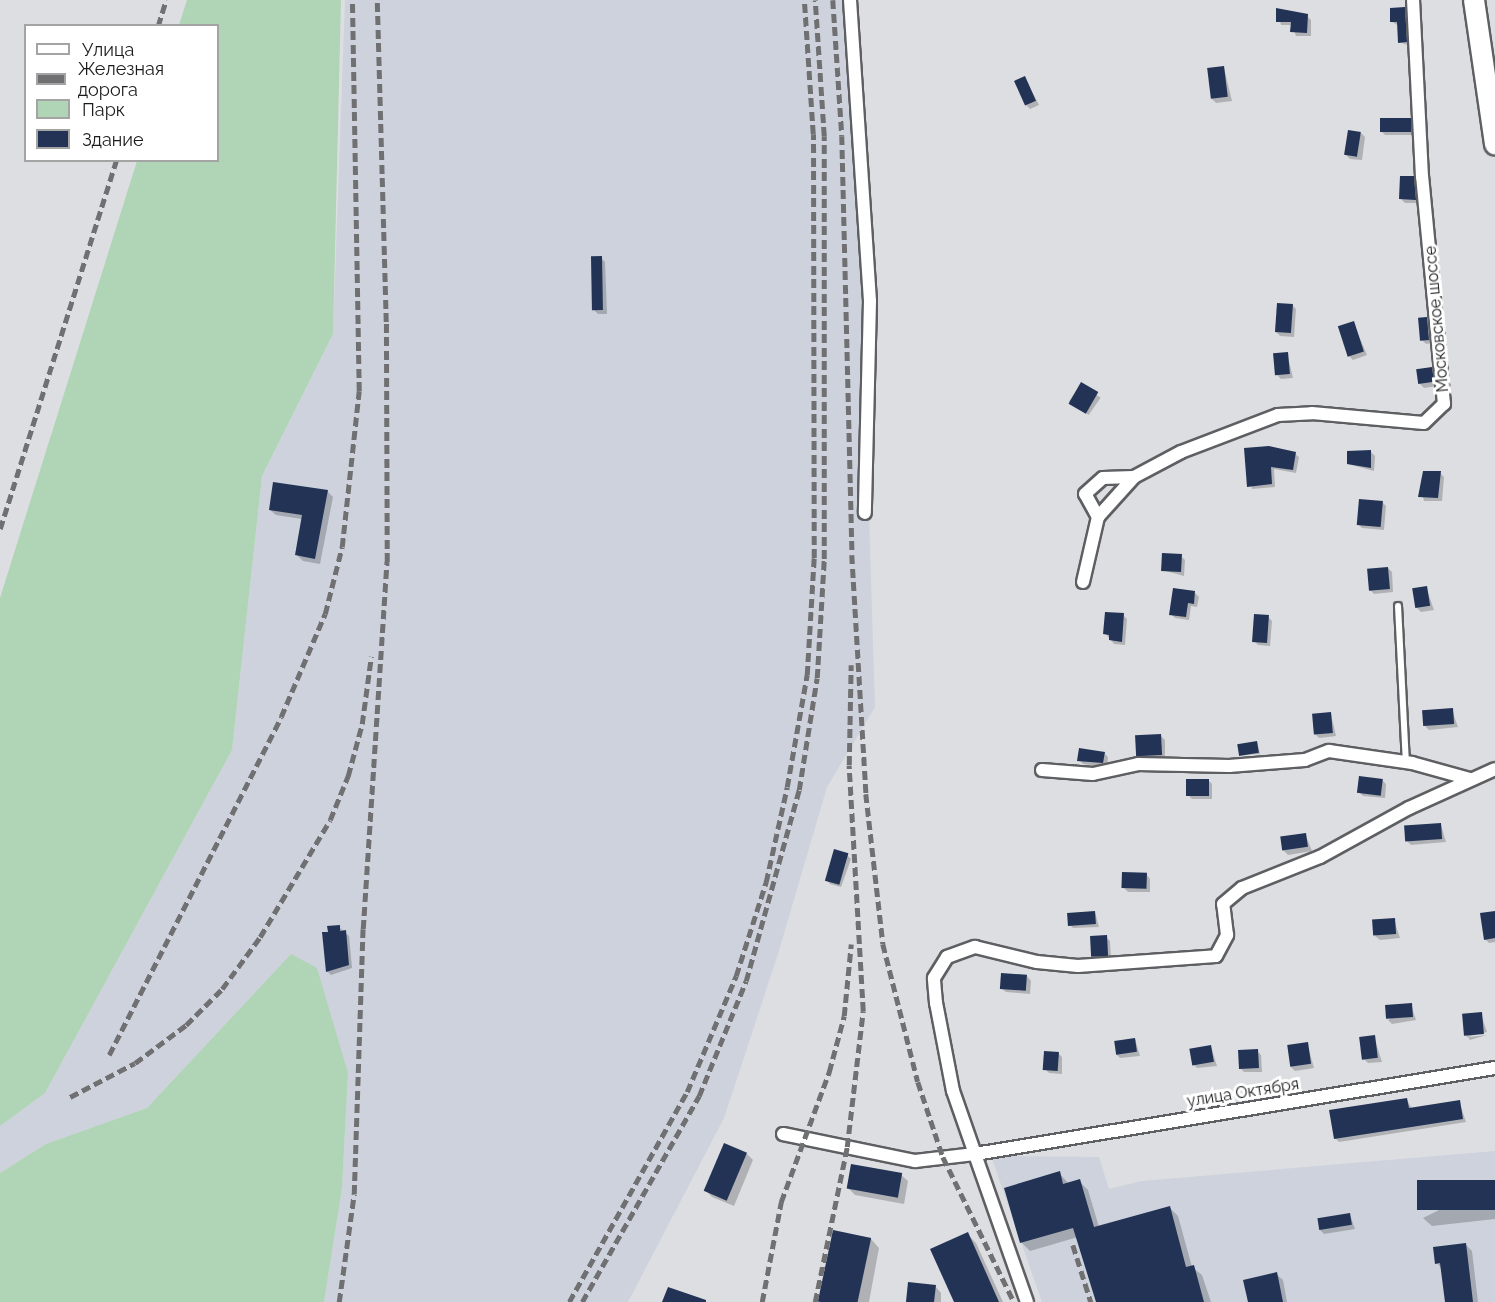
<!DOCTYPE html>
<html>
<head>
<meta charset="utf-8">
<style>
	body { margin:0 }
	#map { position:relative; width:1495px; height:1302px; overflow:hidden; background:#dddee1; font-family:Raleway,sans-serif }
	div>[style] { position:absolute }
	.built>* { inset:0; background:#cdd2dc }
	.green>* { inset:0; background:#b0d4b6 }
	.shadow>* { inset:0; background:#0003; transform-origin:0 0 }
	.building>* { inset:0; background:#235; transform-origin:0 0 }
	.roads { filter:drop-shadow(2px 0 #5e5f62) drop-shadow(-2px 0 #5e5f62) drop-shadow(0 2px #5e5f62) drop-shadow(0 -2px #5e5f62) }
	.service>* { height:6px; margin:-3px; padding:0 3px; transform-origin:3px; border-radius:3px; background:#fff }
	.minor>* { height:12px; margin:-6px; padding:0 6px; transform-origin:6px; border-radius:6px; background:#fff }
	.primary>* { height:20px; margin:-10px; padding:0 10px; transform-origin:10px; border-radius:10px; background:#fff }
	.rail>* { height:4.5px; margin-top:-2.25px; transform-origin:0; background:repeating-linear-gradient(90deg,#707072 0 9px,transparent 0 13.5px) }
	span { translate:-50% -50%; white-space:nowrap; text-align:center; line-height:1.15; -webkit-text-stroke:6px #fff; paint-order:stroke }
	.street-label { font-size:16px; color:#1b1b1c }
	.legend { position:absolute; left:24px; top:24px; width:195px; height:138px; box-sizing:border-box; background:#fff; border:2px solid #a4a4a4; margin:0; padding:8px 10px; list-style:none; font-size:18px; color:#1b1b1c }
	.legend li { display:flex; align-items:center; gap:12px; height:30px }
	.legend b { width:30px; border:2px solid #a4a4a4 }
</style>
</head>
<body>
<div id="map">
	<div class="built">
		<i style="clip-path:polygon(345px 0,853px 0,875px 707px,827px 787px,778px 954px,724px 1118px,628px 1302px,324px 1302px,342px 1188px,348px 1073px,291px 954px,147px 1108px,46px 1144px,0 1173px,0 1126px,45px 1093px,232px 750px,262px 476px,333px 334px)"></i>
		<i style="clip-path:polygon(1495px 1151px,1495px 1302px,1042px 1302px,991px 1156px,1099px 1157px,1109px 1189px,1142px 1181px)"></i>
	</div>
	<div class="green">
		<i style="clip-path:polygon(187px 0,341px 0,333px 334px,262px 476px,232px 750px,45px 1093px,0 1126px,0 598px,137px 161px,218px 160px,218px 26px,179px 25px)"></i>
		<i style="clip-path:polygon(291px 954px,317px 968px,348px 1073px,342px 1188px,324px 1302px,0 1302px,0 1173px,46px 1144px,147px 1108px)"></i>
	</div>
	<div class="shadow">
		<i style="clip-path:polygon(1405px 9px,1409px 13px,1410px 46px,1399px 42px,1399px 26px,1392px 22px)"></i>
		<i style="clip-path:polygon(1277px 10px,1307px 16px,1311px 20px,1311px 36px,1296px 36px,1292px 25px,1281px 25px)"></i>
		<i style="clip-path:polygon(1224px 68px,1232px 101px,1216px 103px,1212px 99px)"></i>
		<i style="clip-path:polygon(1025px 78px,1039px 105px,1030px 109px,1026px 105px)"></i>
		<i style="clip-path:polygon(1410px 120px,1414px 135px,1385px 135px,1381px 131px)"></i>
		<i style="clip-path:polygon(1361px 133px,1365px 137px,1362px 160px,1350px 159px,1346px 155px)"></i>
		<i style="clip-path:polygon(1413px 178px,1417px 182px,1419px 203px,1405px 203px,1401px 199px)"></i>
		<i style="clip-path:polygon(601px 258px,605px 262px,607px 314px,598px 314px,594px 310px)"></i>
		<i style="clip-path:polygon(1292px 305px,1296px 309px,1294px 337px,1280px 336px,1276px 332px)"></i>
		<i style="clip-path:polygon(1427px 318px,1433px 343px,1426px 344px,1422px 340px)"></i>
		<i style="clip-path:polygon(1353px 322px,1367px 355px,1353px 360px,1349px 356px)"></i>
		<i style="clip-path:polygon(1287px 353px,1293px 378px,1281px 379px,1277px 375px)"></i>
		<i style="clip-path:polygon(1432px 369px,1437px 386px,1424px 388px,1420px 384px)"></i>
		<i style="left:1081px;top:384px;width:24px;height:21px;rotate:35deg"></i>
		<i style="clip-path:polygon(1246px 450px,1295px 454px,1299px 457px,1296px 473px,1274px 469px,1275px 487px,1252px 489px)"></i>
		<i style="clip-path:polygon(1371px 452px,1375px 456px,1374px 471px,1348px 464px)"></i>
		<i style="clip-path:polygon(1440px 473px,1444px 477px,1442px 501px,1424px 501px,1420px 486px)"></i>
		<i style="clip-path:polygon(327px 491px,333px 497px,320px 564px,303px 561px,297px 555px,302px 519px,276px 515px,270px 510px)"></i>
		<i style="clip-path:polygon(1382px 502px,1386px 506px,1384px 530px,1362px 528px,1358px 524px)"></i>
		<i style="clip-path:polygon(1181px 556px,1185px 560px,1184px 576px,1162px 570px)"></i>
		<i style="clip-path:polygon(1388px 568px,1392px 572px,1393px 592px,1374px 594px,1370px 590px)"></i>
		<i style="clip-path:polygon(1426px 587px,1434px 610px,1421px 612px,1417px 608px)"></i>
		<i style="clip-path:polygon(1195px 593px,1199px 597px,1197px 607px,1191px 606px,1189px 620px,1175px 618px,1171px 614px)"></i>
		<i style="clip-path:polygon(1123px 615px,1127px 619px,1125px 645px,1114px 644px,1105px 633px)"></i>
		<i style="clip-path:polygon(1268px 617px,1272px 621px,1270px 646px,1258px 645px,1254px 641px)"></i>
		<i style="clip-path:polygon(1452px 710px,1458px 727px,1429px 730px,1425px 726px)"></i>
		<i style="clip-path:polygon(1331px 714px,1336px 736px,1319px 738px,1315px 734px)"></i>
		<i style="clip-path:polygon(1161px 736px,1165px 740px,1165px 759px,1140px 759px,1136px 755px)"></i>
		<i style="clip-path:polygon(1257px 742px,1260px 754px,1241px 755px)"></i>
		<i style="clip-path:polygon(1104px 753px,1108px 757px,1107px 767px,1083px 764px,1079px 760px)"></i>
		<i style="clip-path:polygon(1208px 780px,1212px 784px,1212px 799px,1192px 799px,1188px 795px)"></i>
		<i style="clip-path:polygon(1382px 780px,1386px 784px,1385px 798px,1363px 796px,1359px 792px)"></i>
		<i style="clip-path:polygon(1441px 825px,1446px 842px,1411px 845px,1407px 841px)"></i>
		<i style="clip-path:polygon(1305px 834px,1312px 851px,1288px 855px,1284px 851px,1282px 838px)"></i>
		<i style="clip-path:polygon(847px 855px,851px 859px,841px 887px,830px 884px,826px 879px)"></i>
		<i style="clip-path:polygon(1146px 874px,1150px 879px,1150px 892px,1128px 892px,1124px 888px)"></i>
		<i style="clip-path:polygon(1095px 912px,1099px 927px,1073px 928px,1069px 924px)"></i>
		<i style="clip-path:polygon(1495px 912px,1495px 942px,1489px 943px,1485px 939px)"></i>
		<i style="clip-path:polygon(1394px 920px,1400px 938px,1380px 940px,1375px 936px)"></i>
		<i style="clip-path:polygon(339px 927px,349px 936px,352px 968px,331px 975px,327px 971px,330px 933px)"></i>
		<i style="clip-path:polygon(1106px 937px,1110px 941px,1111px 959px,1097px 960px,1093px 956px)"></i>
		<i style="clip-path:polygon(1027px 976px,1031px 981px,1030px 994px,1006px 992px,1001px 988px)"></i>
		<i style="clip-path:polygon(1411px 1005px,1416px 1020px,1392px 1024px,1388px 1020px)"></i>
		<i style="clip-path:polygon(1481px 1014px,1487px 1032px,1467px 1037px,1466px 1036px)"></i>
		<i style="clip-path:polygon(1487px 1035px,1470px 1040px,1468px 1037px)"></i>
		<i style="clip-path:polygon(1374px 1037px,1382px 1062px,1368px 1063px,1364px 1059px)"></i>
		<i style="clip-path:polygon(1135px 1039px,1140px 1056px,1120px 1058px,1116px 1054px)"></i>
		<i style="clip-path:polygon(1307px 1043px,1314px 1068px,1295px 1071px,1291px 1067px)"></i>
		<i style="clip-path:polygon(1211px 1047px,1217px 1066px,1197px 1068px,1193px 1064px)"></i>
		<i style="clip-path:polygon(1257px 1051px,1261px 1055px,1262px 1072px,1244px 1072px,1240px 1068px)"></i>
		<i style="clip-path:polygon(1058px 1053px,1062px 1057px,1062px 1074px,1049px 1073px,1045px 1069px)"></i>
		<i style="clip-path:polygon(1407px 1100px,1412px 1109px,1459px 1101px,1466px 1122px,1339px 1142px,1335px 1138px)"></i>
		<i style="clip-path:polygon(747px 1154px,753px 1160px,734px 1206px,712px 1197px,706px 1191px)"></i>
		<i style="clip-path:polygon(1059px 1173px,1069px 1184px,1079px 1181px,1088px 1190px,1099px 1227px,1169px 1207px,1178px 1216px,1192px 1267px,1202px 1275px,1211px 1302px,1098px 1302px,1078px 1237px,1030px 1251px,1022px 1243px,1006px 1189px)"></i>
		<i style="clip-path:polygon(901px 1175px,908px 1181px,904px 1204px,855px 1195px,849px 1189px)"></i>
		<i style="clip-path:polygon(1495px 1182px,1495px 1219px,1432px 1226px,1423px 1218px)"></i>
		<i style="clip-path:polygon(1350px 1215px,1355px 1229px,1324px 1234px,1320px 1230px)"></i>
		<i style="clip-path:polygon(967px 1234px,976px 1243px,1003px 1302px,956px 1302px)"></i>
		<i style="clip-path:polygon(871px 1239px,879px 1248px,869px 1302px,821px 1302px)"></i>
		<i style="clip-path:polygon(1465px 1244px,1472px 1251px,1478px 1302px,1446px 1302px,1442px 1269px,1437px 1263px)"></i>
		<i style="clip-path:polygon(1276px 1274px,1283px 1280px,1287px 1302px,1249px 1302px)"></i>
		<i style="clip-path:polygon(935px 1286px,941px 1293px,941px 1302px,908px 1302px)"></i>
	</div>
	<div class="building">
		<i style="clip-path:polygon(1405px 7px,1407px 42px,1398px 43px,1397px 22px,1390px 22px,1390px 8px)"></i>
		<i style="clip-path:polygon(1276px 8px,1308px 14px,1307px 33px,1290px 32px,1291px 22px,1276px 22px)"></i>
		<i style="left:1224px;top:66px;width:31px;height:17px;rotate:83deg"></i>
		<i style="left:1025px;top:76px;width:27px;height:12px;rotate:66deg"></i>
		<i style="left:1380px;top:118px;width:31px;height:14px"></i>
		<i style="left:1348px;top:130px;width:13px;height:25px;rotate:9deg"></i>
		<i style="clip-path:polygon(1400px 176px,1414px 176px,1416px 200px,1399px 199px)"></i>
		<i style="left:602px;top:256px;width:54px;height:11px;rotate:89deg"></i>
		<i style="left:1277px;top:303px;width:16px;height:29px;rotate:4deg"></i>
		<i style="left:1427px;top:317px;width:23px;height:9px;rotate:85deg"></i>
		<i style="left:1354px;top:321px;width:32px;height:17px;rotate:72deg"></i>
		<i style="left:1288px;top:352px;width:22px;height:15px;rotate:85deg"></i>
		<i style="left:1432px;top:367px;width:15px;height:16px;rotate:82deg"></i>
		<i style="left:1081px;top:382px;width:20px;height:25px;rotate:30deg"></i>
		<i style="clip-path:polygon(1269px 446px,1296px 452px,1293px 470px,1271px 467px,1272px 484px,1247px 487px,1244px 448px)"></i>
		<i style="clip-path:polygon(1371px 450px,1371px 468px,1347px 464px,1347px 451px)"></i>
		<i style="clip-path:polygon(1423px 471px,1441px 471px,1438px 498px,1418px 497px)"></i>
		<i style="clip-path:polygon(273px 482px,328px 490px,315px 559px,295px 555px,302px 515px,269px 510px)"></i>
		<i style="left:1359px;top:499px;width:24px;height:26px;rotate:5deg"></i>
		<i style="left:1162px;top:553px;width:20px;height:18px;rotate:3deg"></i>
		<i style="left:1388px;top:567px;width:22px;height:21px;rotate:85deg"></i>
		<i style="left:1427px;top:586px;width:20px;height:15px;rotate:81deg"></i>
		<i style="clip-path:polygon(1173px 588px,1195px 591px,1194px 604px,1188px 603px,1186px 617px,1169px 615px)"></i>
		<i style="clip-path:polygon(1105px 612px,1124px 613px,1122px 642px,1109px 640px,1109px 635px,1103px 634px)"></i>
		<i style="left:1254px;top:614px;width:15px;height:28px;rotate:4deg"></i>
		<i style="left:1453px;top:708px;width:16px;height:31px;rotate:86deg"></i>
		<i style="left:1331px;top:712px;width:21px;height:19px;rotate:85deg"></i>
		<i style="left:1161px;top:734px;width:21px;height:26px;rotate:87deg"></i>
		<i style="left:1257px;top:741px;width:12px;height:20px;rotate:81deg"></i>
		<i style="clip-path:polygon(1079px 748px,1105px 752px,1103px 763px,1077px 761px)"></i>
		<i style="left:1359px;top:776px;width:24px;height:17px;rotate:7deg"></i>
		<i style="left:1186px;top:779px;width:23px;height:17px"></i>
		<i style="left:1441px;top:823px;width:16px;height:37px;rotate:86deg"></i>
		<i style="left:1306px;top:833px;width:14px;height:26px;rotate:82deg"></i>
		<i style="left:834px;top:849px;width:15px;height:33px;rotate:16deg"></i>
		<i style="left:1122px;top:872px;width:25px;height:16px;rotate:2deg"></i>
		<i style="left:1095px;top:911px;width:13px;height:28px;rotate:86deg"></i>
		<i style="clip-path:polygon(1495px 911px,1495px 938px,1484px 940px,1480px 913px)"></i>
		<i style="left:1395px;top:918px;width:16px;height:23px;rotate:86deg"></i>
		<i style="clip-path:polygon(340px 925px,340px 931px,346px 930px,349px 965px,326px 972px,322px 932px,328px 932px,327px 926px)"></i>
		<i style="left:1107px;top:935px;width:21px;height:17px;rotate:87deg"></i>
		<i style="left:1001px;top:973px;width:26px;height:16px;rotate:4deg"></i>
		<i style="left:1412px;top:1003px;width:14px;height:27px;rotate:86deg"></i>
		<i style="left:1482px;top:1012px;width:22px;height:20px;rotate:85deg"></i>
		<i style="left:1375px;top:1035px;width:23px;height:16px;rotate:83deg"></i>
		<i style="left:1135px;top:1038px;width:14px;height:21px;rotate:82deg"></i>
		<i style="left:1308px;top:1042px;width:22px;height:21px;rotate:82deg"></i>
		<i style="left:1211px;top:1045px;width:17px;height:22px;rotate:80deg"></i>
		<i style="left:1258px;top:1049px;width:19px;height:20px;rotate:87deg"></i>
		<i style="left:1044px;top:1051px;width:15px;height:19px;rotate:4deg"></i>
		<i style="clip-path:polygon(1407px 1098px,1409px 1108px,1460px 1100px,1463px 1119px,1334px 1139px,1329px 1110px)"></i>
		<i style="left:724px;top:1143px;width:25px;height:52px;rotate:23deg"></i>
		<i style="left:851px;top:1164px;width:52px;height:25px;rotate:10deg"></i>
		<i style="clip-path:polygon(1060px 1171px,1063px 1184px,1080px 1179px,1094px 1227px,1170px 1206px,1186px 1267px,1194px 1265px,1204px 1302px,1096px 1302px,1073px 1228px,1020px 1243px,1004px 1188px)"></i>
		<i style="left:1495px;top:1180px;width:30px;height:78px;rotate:90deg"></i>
		<i style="left:1350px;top:1213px;width:12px;height:33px;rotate:81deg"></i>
		<i style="left:833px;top:1230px;width:39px;height:73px;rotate:12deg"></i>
		<i style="clip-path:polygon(968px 1232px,999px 1302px,954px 1302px,930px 1249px)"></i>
		<i style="clip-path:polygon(1466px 1243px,1473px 1302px,1445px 1302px,1440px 1263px,1435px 1264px,1433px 1247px)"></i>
		<i style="clip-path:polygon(1277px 1272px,1283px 1302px,1248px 1302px,1243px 1280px)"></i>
		<i style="clip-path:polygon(908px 1282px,936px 1285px,934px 1302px,906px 1302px)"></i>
		<i style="clip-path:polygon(668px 1287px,706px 1300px,706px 1302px,662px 1302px)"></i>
	</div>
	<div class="roads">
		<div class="service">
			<i style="left:1398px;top:606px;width:156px;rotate:87.1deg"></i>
		</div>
		<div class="minor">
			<i style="left:850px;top:0;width:302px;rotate:86.2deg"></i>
			<i style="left:870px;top:301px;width:212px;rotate:91.4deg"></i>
			<i style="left:1098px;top:517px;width:26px;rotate:-119deg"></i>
			<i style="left:1085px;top:494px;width:24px;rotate:-42deg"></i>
			<i style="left:1103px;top:478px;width:31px;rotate:-2deg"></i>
			<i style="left:1083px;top:582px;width:67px;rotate:-77deg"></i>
			<i style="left:1098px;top:517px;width:54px;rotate:-48deg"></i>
			<i style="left:1134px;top:477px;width:53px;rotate:-28deg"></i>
			<i style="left:1181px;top:452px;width:104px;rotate:-20.9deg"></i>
			<i style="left:1278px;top:415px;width:34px;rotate:-3deg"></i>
			<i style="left:1312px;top:413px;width:112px;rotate:5.1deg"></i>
			<i style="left:1424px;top:423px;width:28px;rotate:-44deg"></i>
			<i style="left:1444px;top:404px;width:228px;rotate:-95.5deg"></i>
			<i style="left:1422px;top:177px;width:177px;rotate:-92.9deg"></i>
			<i style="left:1042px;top:770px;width:51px;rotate:4.5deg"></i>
			<i style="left:1093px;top:774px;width:46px;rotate:-12.5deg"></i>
			<i style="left:1138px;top:764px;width:91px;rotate:1.3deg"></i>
			<i style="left:1229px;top:766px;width:76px;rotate:-4.5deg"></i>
			<i style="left:1305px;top:760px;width:26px;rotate:-21deg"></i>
			<i style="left:1329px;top:751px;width:84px;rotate:8.2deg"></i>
			<i style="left:1412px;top:763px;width:60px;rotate:15.4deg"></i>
			<i style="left:783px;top:1134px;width:135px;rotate:11.6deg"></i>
			<i style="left:915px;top:1161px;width:60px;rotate:-6.7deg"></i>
			<i style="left:975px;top:1154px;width:67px;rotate:-109.2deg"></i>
			<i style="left:953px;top:1091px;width:90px;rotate:-100.9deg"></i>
			<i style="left:936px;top:1003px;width:25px;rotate:-95deg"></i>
			<i style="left:934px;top:978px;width:25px;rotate:-58deg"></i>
			<i style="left:947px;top:957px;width:30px;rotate:-20deg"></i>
			<i style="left:975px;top:947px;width:64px;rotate:13.6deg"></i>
			<i style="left:1037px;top:962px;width:41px;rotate:5.6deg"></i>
			<i style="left:1078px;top:966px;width:138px;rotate:-4.1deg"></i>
			<i style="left:1216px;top:956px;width:24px;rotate:-62deg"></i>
			<i style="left:1227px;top:935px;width:31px;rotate:-97deg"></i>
			<i style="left:1223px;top:904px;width:25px;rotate:-40deg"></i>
			<i style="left:1242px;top:888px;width:84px;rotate:-21.7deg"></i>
			<i style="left:1320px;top:857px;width:102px;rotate:-28.8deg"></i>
			<i style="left:1409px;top:808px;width:94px;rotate:-24.4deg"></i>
			<i style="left:1027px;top:1302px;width:157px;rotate:-109.4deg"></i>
			<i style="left:975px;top:1154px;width:527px;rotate:-9.39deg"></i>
		</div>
		<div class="primary">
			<i style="left:1474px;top:0;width:146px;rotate:81.7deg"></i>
		</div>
	</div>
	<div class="rail">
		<i style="left:833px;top:0;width:136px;rotate:86.2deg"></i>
		<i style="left:842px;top:136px;width:419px;rotate:88.6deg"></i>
		<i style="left:852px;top:555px;width:239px;rotate:86.6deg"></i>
		<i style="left:866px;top:794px;width:151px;rotate:83.5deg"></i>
		<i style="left:883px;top:944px;width:142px;rotate:75.8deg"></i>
		<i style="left:918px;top:1082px;width:79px;rotate:71.6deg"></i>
		<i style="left:943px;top:1157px;width:161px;rotate:63.9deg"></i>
		<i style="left:158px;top:26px;width:27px;rotate:-73deg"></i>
		<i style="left:0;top:529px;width:387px;rotate:-72.5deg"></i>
		<i style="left:109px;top:1055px;width:379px;rotate:-63deg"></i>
		<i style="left:281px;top:717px;width:112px;rotate:-66.9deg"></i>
		<i style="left:325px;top:614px;width:69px;rotate:-75.8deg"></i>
		<i style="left:342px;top:547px;width:157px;rotate:-83.8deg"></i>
		<i style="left:359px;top:391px;width:391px;rotate:-91deg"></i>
		<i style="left:70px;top:1097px;width:73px;rotate:-27.6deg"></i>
		<i style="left:135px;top:1063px;width:64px;rotate:-36.7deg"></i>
		<i style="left:186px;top:1025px;width:51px;rotate:-45deg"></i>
		<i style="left:222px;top:989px;width:64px;rotate:-53.8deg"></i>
		<i style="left:260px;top:937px;width:136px;rotate:-59.1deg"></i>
		<i style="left:330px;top:820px;width:48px;rotate:-67.8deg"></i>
		<i style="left:348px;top:776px;width:54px;rotate:-74.9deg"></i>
		<i style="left:362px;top:724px;width:68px;rotate:-82.3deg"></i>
		<i style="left:1073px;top:1245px;width:60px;rotate:72.5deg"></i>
		<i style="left:339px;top:1302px;width:109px;rotate:-82.1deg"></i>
		<i style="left:354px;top:1194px;width:265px;rotate:-88.1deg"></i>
		<i style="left:363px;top:929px;width:368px;rotate:-86.3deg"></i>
		<i style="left:387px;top:562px;width:240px;rotate:-90.2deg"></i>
		<i style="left:386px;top:322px;width:322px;rotate:-91.6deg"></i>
		<i style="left:569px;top:1302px;width:241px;rotate:-60.7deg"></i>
		<i style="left:687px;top:1092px;width:126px;rotate:-67.1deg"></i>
		<i style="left:736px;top:976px;width:99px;rotate:-72.3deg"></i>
		<i style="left:766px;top:882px;width:97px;rotate:-77.5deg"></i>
		<i style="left:787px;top:787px;width:114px;rotate:-79.9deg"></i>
		<i style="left:807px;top:675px;width:117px;rotate:-86.6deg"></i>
		<i style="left:814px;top:558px;width:424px;rotate:-90.1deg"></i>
		<i style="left:813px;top:134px;width:134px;rotate:-93.8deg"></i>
		<i style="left:582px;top:1302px;width:237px;rotate:-60.4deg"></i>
		<i style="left:699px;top:1096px;width:124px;rotate:-67.8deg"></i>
		<i style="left:746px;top:981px;width:198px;rotate:-74.5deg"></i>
		<i style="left:799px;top:790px;width:113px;rotate:-80.9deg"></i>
		<i style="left:817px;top:678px;width:119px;rotate:-86.6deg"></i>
		<i style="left:824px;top:559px;width:423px;rotate:-90deg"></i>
		<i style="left:824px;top:136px;width:136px;rotate:-93.8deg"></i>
		<i style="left:762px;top:1302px;width:102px;rotate:-79.2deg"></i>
		<i style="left:781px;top:1202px;width:139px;rotate:-69.7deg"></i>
		<i style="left:829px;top:1072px;width:58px;rotate:-75deg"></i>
		<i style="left:844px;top:1016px;width:72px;rotate:-84.4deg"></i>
		<i style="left:815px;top:1302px;width:158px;rotate:-78.3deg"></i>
		<i style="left:847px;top:1147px;width:137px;rotate:-83.3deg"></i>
		<i style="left:863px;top:1011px;width:246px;rotate:-93.3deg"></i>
		<i style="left:849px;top:765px;width:100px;rotate:-88.9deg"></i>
	</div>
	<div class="street-label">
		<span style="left:1437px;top:319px;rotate:-95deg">Московское шоссе</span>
		<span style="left:1243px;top:1093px;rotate:-9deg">улица Октября</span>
	</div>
	<ul class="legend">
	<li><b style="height:8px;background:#fff"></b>Улица</li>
	<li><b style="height:8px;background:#707072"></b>Железная дорога</li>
	<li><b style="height:16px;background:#b0d4b6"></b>Парк</li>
	<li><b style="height:16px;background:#235"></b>Здание</li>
	</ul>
</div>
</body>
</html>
